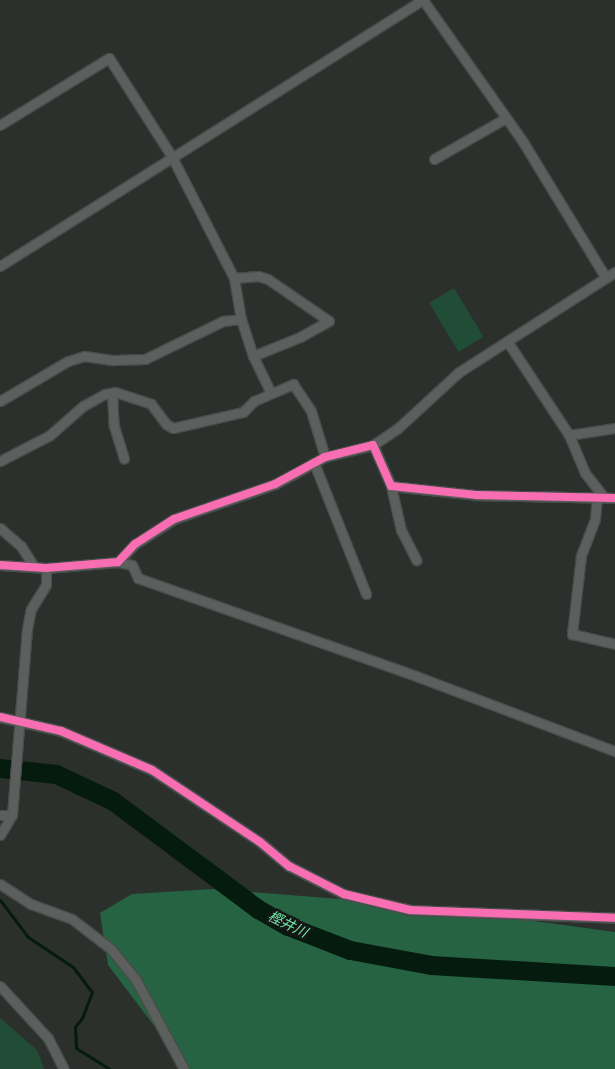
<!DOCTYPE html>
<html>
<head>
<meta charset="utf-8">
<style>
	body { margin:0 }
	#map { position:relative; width:615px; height:1069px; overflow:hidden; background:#2b302d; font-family:Quicksand,"Noto Sans JP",sans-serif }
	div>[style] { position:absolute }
	.green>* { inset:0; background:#214d36; transform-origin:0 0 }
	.forest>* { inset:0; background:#266343 }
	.stream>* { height:3px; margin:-1.5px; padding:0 1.5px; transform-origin:1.5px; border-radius:1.5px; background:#041b0e }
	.river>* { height:19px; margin:-9.5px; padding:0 9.5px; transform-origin:9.5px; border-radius:9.5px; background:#041b0e }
	.roads { filter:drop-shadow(1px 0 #484c49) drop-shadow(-1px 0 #484c49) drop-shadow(0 1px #484c49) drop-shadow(0 -1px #484c49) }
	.street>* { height:9px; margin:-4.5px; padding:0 4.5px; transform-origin:4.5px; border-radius:4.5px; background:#5b5f5d }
	.cycleway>* { height:8px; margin:-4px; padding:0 4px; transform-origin:4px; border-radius:4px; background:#f96db3 }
	span { translate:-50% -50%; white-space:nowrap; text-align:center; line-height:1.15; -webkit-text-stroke:5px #151816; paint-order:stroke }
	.water-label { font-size:14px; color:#72eaa7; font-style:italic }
</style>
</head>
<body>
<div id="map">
	<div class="green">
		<i style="left:454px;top:288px;width:57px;height:29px;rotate:59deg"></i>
		<i style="clip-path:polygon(0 1018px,37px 1050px,44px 1069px,0 1069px)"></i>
	</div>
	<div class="forest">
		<i style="clip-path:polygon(213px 889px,416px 905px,615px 932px,615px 1069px,187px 1069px,108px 965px,100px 913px,132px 894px)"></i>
	</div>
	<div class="stream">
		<i style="left:0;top:900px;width:46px;rotate:52.9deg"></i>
		<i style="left:28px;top:937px;width:54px;rotate:33.7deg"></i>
		<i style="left:73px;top:967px;width:31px;rotate:53deg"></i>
		<i style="left:92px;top:992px;width:28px;rotate:111deg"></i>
		<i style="left:82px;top:1018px;width:11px;rotate:128deg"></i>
		<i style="left:75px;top:1027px;width:21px;rotate:87deg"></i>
		<i style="left:76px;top:1048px;width:39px;rotate:32deg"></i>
	</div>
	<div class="river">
		<i style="left:0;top:768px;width:56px;rotate:6.1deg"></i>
		<i style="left:56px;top:774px;width:63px;rotate:25.3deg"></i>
		<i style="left:113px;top:801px;width:181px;rotate:36.7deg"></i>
		<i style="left:258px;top:909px;width:34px;rotate:30deg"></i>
		<i style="left:288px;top:926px;width:66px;rotate:21.2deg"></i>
		<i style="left:350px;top:950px;width:82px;rotate:10.5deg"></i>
		<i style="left:431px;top:965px;width:184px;rotate:3.4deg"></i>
	</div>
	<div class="roads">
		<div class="street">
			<i style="left:423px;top:0;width:174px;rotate:54.8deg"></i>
			<i style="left:523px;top:142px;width:159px;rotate:58.6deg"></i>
			<i style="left:0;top:125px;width:128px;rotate:-31.6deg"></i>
			<i style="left:109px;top:58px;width:117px;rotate:57.5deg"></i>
			<i style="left:172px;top:157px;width:136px;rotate:62.9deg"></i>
			<i style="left:434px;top:159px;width:83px;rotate:-29.7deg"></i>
			<i style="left:0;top:266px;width:500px;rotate:-32.2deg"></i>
			<i style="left:507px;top:341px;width:113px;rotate:56.6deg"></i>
			<i style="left:569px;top:435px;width:41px;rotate:67.2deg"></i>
			<i style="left:585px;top:473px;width:29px;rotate:52deg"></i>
			<i style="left:253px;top:356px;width:51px;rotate:-22deg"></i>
			<i style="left:300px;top:337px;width:33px;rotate:-29deg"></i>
			<i style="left:329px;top:321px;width:74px;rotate:-145.5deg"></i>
			<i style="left:268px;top:279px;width:10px;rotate:-163deg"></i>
			<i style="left:258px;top:276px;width:24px;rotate:175deg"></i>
			<i style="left:234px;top:278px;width:42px;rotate:80.3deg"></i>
			<i style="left:241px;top:319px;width:39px;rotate:72deg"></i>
			<i style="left:253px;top:356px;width:41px;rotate:64.1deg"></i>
			<i style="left:112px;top:393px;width:33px;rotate:87deg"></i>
			<i style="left:114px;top:426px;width:34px;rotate:73deg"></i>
			<i style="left:0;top:401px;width:79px;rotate:-30.5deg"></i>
			<i style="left:68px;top:361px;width:17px;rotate:-17deg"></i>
			<i style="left:84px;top:356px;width:30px;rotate:8deg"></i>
			<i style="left:114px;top:360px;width:31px;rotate:-2deg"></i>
			<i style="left:145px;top:359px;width:87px;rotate:-26deg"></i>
			<i style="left:223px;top:321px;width:18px;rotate:-6deg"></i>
			<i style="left:569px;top:435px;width:47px;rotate:-8.7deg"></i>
			<i style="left:373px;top:445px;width:29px;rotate:-34deg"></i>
			<i style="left:397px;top:429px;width:84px;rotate:-42.6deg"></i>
			<i style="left:459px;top:372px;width:185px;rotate:-32.7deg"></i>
			<i style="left:0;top:461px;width:56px;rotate:-27.5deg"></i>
			<i style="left:50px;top:435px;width:44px;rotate:-41.3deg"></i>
			<i style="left:83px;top:406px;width:25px;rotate:-29deg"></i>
			<i style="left:105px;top:394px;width:10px;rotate:-11deg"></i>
			<i style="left:115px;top:392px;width:38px;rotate:18deg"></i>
			<i style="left:151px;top:404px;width:25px;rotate:53deg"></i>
			<i style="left:166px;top:424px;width:8px;rotate:30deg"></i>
			<i style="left:173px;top:428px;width:72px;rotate:-12.9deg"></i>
			<i style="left:243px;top:412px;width:16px;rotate:-45deg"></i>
			<i style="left:254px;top:401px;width:43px;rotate:-23.6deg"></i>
			<i style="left:293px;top:384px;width:32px;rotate:56deg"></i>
			<i style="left:311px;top:411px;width:48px;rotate:73.1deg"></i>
			<i style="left:314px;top:463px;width:141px;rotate:68.3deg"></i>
			<i style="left:391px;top:486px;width:45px;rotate:77.2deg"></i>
			<i style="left:401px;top:530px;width:34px;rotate:63deg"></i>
			<i style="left:597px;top:496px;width:23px;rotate:95deg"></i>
			<i style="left:595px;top:519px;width:40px;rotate:111deg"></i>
			<i style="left:581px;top:556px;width:79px;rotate:96.6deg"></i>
			<i style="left:572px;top:634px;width:44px;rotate:13.1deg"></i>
			<i style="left:0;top:528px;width:28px;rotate:41deg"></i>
			<i style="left:21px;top:546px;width:25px;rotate:58deg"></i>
			<i style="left:118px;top:562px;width:14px;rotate:12deg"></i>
			<i style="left:132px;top:565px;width:14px;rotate:65deg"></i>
			<i style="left:138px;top:578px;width:295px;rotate:19.4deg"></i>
			<i style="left:416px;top:676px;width:213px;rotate:20.7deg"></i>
			<i style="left:0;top:565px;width:46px;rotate:3.7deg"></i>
			<i style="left:46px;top:568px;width:72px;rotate:-4.8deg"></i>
			<i style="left:118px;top:562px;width:25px;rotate:-47deg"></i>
			<i style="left:135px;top:544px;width:46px;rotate:-32.7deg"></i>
			<i style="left:174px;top:519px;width:107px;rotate:-19.1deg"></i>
			<i style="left:275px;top:484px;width:57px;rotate:-28.4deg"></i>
			<i style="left:325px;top:457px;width:49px;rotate:-14deg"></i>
			<i style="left:373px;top:445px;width:45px;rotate:66.3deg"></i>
			<i style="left:391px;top:486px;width:85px;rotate:6deg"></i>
			<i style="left:476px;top:495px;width:139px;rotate:1.2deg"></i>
			<i style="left:0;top:717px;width:63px;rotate:12.9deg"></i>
			<i style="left:61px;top:731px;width:99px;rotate:23.2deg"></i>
			<i style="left:152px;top:770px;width:130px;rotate:33.7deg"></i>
			<i style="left:260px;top:842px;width:38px;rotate:40deg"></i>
			<i style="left:289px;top:866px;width:62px;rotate:27deg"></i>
			<i style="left:344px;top:894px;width:68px;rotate:13.6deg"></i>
			<i style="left:410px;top:910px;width:205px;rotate:2.2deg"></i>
			<i style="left:0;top:815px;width:12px"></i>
			<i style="left:0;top:835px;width:23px;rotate:-59deg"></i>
			<i style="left:12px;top:815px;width:187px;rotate:-85.4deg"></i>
			<i style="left:27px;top:629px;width:20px;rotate:-79deg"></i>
			<i style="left:31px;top:609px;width:28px;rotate:-58deg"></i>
			<i style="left:46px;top:585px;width:17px;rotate:-90deg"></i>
			<i style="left:0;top:884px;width:37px;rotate:33deg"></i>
			<i style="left:31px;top:904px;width:44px;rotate:20.1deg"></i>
			<i style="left:72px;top:919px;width:49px;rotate:37.6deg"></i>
			<i style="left:111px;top:949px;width:40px;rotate:51deg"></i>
			<i style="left:136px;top:980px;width:101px;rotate:61.7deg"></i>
			<i style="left:0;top:986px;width:71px;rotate:47.3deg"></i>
			<i style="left:48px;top:1038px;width:35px;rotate:63deg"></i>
		</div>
	</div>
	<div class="cycleway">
		<i style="left:0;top:565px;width:46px;rotate:3.7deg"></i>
		<i style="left:46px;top:568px;width:72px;rotate:-4.8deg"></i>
		<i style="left:118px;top:562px;width:25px;rotate:-47deg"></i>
		<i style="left:135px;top:544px;width:46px;rotate:-32.7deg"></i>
		<i style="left:174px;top:519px;width:107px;rotate:-19.1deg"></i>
		<i style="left:275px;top:484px;width:57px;rotate:-28.4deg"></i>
		<i style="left:325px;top:457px;width:49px;rotate:-14deg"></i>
		<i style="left:373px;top:445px;width:45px;rotate:66.3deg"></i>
		<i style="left:391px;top:486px;width:85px;rotate:6deg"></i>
		<i style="left:476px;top:495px;width:139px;rotate:1.2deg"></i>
		<i style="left:0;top:717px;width:63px;rotate:12.9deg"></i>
		<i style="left:61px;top:731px;width:99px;rotate:23.2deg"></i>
		<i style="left:152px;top:770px;width:130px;rotate:33.7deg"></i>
		<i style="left:260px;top:842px;width:38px;rotate:40deg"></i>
		<i style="left:289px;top:866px;width:62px;rotate:27deg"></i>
		<i style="left:344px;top:894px;width:68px;rotate:13.6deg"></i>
		<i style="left:410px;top:910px;width:205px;rotate:2.2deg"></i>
	</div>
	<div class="water-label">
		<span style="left:288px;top:924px;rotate:26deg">樫井川</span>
	</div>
</div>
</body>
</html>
